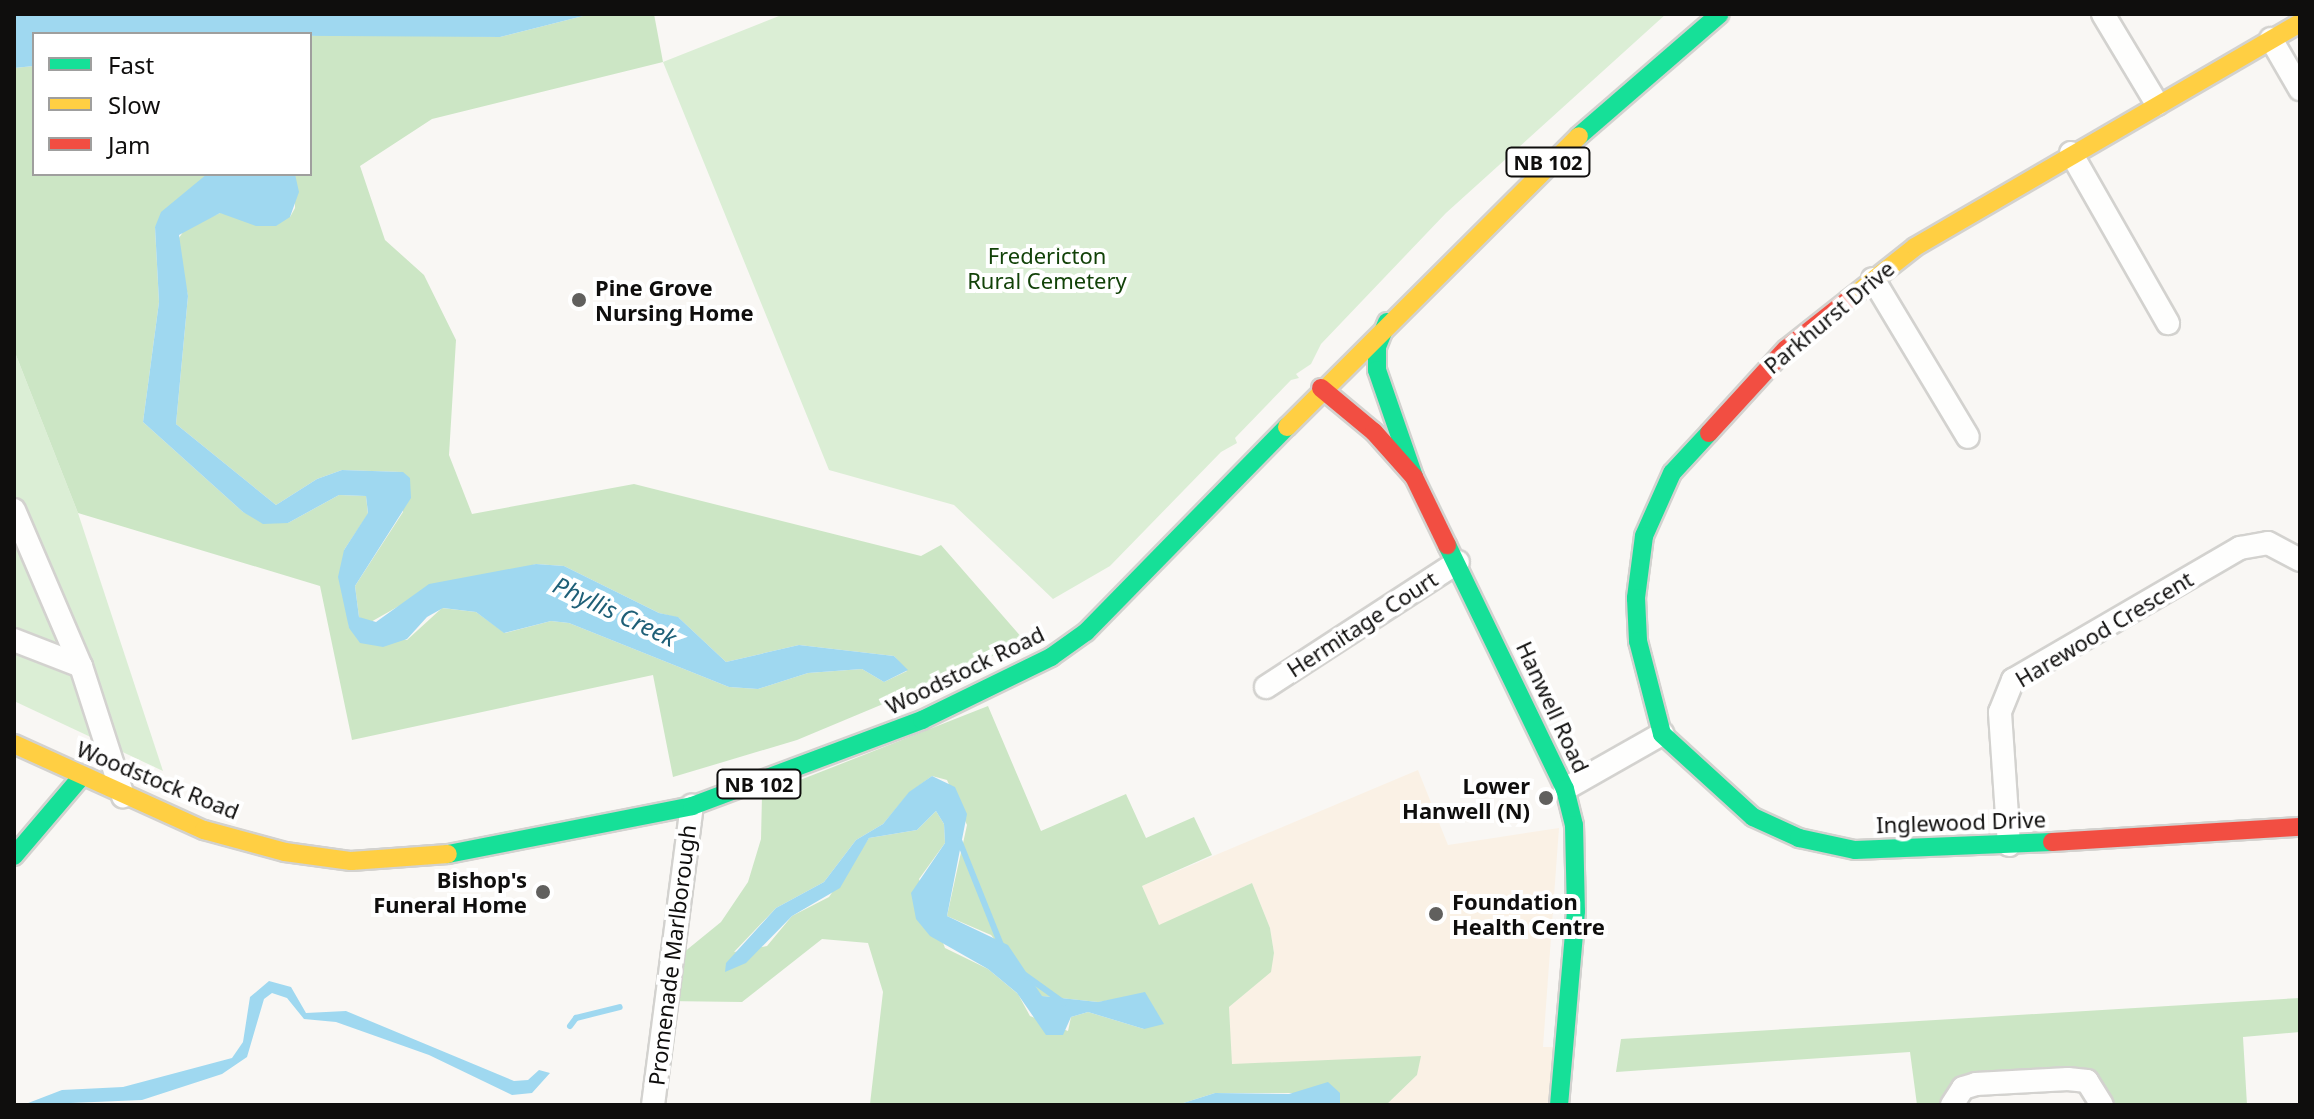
<!DOCTYPE html>
<html>
<head>
<meta charset="utf-8">
<style>
	body { margin:0 }
	#map { position:relative; width:2314px; height:1119px; overflow:hidden; background:#f9f7f4; font-family:"Noto Sans",sans-serif }
	div>[style] { position:absolute }
	.commercial>* { inset:0; background:#faf1e5 }
	.green>* { inset:0; background:#dbeed5 }
	.forest>* { inset:0; background:#cce6c5 }
	.water>* { inset:0; background:#9fd8f0 }
	.stream>* { height:6px; margin:-3px; padding:0 3px; transform-origin:3px; border-radius:3px; background:#9fd8f0 }
	.roads { filter:drop-shadow(2px 0 #d3d2cf) drop-shadow(-2px 0 #d3d2cf) drop-shadow(0 2px #d3d2cf) drop-shadow(0 -2px #d3d2cf) }
	.street>* { height:22px; margin:-11px; padding:0 11px; transform-origin:11px; border-radius:11px; background:#fefefd }
	.fast>* { height:18px; margin:-9px; padding:0 9px; transform-origin:9px; border-radius:9px; background:#16e098 }
	.slow>* { height:18px; margin:-9px; padding:0 9px; transform-origin:9px; border-radius:9px; background:#ffcf43 }
	.jam>* { height:18px; margin:-9px; padding:0 9px; transform-origin:9px; border-radius:9px; background:#f24e42 }
	.dots>* { width:22px; height:22px; translate:-50% -50%; box-sizing:border-box; border:4px solid #fff; border-radius:50% }
	span { translate:-50% -50%; white-space:nowrap; text-align:center; line-height:1.15; -webkit-text-stroke:8px #fff; paint-order:stroke }
	.shield-label span { padding:2px 6px; background:#fff; border:2px solid; border-radius:6px; -webkit-text-stroke-width:0 }
	.shield-label { font-size:20px; color:#0f0e0d; font-weight:700 }
	.park-label { font-size:22px; color:#124208 }
	.poi-label { font-size:22px; color:#0f0e0d; font-weight:700 }
	.left { translate:0 -50%; text-align:left }
	.right { translate:-100% -50%; text-align:right }
	.street-label { font-size:22px; color:#0f0e0d }
	.water-label { font-size:24px; color:#1e5f77; font-style:italic }
	.frame { position:absolute; inset:0; border:16px solid #0f0e0d; pointer-events:none }
	.legend { position:absolute; left:32px; top:32px; width:280px; height:144px; box-sizing:border-box; background:#fff; border:2px solid #9f9f9e; margin:0; padding:10px 14px; list-style:none; font-size:24px; color:#0f0e0d }
	.legend li { display:flex; align-items:center; gap:16px; height:40px }
	.legend b { width:40px; border:2px solid #9f9f9e }
</style>
</head>
<body>
<div id="map">
	<div class="commercial">
		<i style="clip-path:polygon(1418px 770px,1448px 845px,1559px 828px,1543px 1047px,1563px 1047px,1559px 1105px,1386px 1105px,1417px 1075px,1420px 1056px,1231px 1065px,1229px 1007px,1270px 972px,1274px 953px,1270px 928px,1252px 883px,1159px 926px,1142px 886px)"></i>
	</div>
	<div class="green">
		<i style="clip-path:polygon(784px 14px,1666px 14px,1446px 213px,1321px 344px,1311px 364px,1296px 374px,1299px 378px,1291px 380px,1235px 438px,1237px 443px,1221px 452px,1110px 566px,1053px 599px,954px 505px,829px 470px,663px 62px)"></i>
		<i style="clip-path:polygon(14px 350px,78px 513px,163px 771px,14px 701px)"></i>
	</div>
	<div class="forest">
		<i style="clip-path:polygon(591px 14px,654px 14px,663px 62px,432px 119px,360px 166px,385px 240px,424px 275px,456px 340px,449px 455px,472px 514px,634px 484px,921px 556px,941px 545px,1023px 639px,974px 666px,797px 740px,673px 777px,653px 675px,352px 740px,320px 586px,78px 513px,14px 350px,14px 68px,34px 66px,34px 174px,244px 174px,155px 227px,159px 302px,143px 422px,243px 512px,288px 523px,339px 495px,366px 496px,368px 514px,344px 550px,349px 628px,407px 640px,442px 608px,476px 612px,505px 633px,551px 621px,569px 623px,729px 687px,758px 689px,808px 673px,862px 669px,884px 682px,907px 671px,894px 656px,799px 645px,726px 662px,679px 618px,659px 613px,564px 566px,536px 564px,399px 606px,369px 623px,359px 617px,355px 586px,403px 512px,402px 472px,342px 470px,317px 479px,276px 505px,176px 424px,188px 296px,176px 242px,186px 228px,220px 213px,290px 217px,295px 208px,295px 174px,310px 174px,310px 36px,346px 32px,500px 37px)"></i>
		<i style="clip-path:polygon(evenodd,988px 706px,1041px 831px,1126px 794px,1146px 838px,1194px 817px,1212px 855px,1142px 886px,1159px 925px,1252px 883px,1270px 928px,1274px 953px,1271px 972px,1229px 1007px,1232px 1064px,1421px 1056px,1417px 1075px,1386px 1105px,1340px 1105px,1340px 1093px,1215px 1093px,1177px 1105px,870px 1104px,883px 992px,868px 943px,822px 939px,742px 1002px,665px 1001px,667px 966px,721px 922px,748px 882px,761px 839px,762px 795px,988px 706px,932px 776px,947px 780px,967px 825px,947px 916px,991px 935px,1041px 996px,1098px 1002px,1140px 996px,1144px 1029px,1088px 1012px,1071px 1017px,1068px 1031px,1030px 1016px,1018px 994px,988px 969px,945px 948px,919px 879px,945px 843px,944px 824px,936px 811px,917px 830px,869px 838px,829px 897px,792px 916px,767px 946px,734px 952px,776px 908px,824px 882px,856px 840px,883px 824px,909px 793px,932px 776px)"></i>
		<i style="clip-path:polygon(2300px 998px,2300px 1032px,2243px 1037px,2247px 1105px,2132px 1105px,2102px 1102px,2097px 1091px,1976px 1084px,1952px 1105px,1917px 1105px,1910px 1052px,1616px 1072px,1621px 1039px)"></i>
	</div>
	<div class="water">
		<i style="clip-path:polygon(14px 14px,591px 14px,500px 37px,34px 34px,34px 66px,14px 68px)"></i>
		<i style="clip-path:polygon(207px 174px,295px 174px,299px 192px,290px 217px,276px 226px,256px 226px,220px 213px,179px 235px,188px 296px,176px 424px,276px 505px,317px 479px,342px 470px,403px 472px,410px 478px,411px 498px,355px 586px,359px 617px,376px 622px,429px 584px,536px 564px,564px 566px,659px 613px,678px 617px,726px 662px,799px 645px,894px 656px,908px 670px,884px 682px,862px 669px,808px 673px,758px 689px,729px 687px,569px 623px,551px 621px,504px 633px,476px 612px,443px 608px,427px 617px,407px 639px,383px 647px,360px 643px,349px 628px,338px 577px,344px 550px,368px 513px,366px 496px,339px 495px,288px 523px,263px 524px,243px 512px,143px 422px,159px 302px,155px 227px,161px 212px)"></i>
		<i style="clip-path:polygon(932px 776px,955px 787px,967px 814px,947px 916px,1008px 945px,1042px 996px,1098px 1002px,1145px 992px,1164px 1024px,1144px 1029px,1088px 1012px,1071px 1017px,1063px 1035px,1046px 1035px,1017px 993px,988px 969px,930px 936px,916px 919px,911px 893px,945px 843px,944px 824px,936px 811px,917px 830px,869px 838px,840px 888px,792px 916px,746px 963px,725px 972px,726px 963px,776px 908px,824px 882px,856px 840px,883px 824px,909px 792px)"></i>
		<i style="clip-path:polygon(269px 981px,291px 987px,306px 1013px,346px 1011px,514px 1081px,528px 1080px,539px 1070px,550px 1073px,532px 1093px,512px 1095px,429px 1055px,336px 1022px,304px 1019px,287px 998px,272px 993px,264px 999px,247px 1057px,222px 1074px,142px 1100px,23px 1105px,62px 1090px,123px 1087px,232px 1058px,243px 1042px,250px 997px)"></i>
		<i style="clip-path:polygon(1328px 1082px,1340px 1093px,1340px 1105px,1177px 1105px,1215px 1093px,1289px 1094px)"></i>
	</div>
	<div class="stream">
		<i style="left:959px;top:840px;width:113px;rotate:68.2deg"></i>
		<i style="left:1025px;top:975px;width:48px;rotate:35.7deg"></i>
		<i style="left:570px;top:1026px;width:10px;rotate:-53deg"></i>
		<i style="left:576px;top:1018px;width:45px;rotate:-14deg"></i>
	</div>
	<div class="roads">
		<div class="street">
			<i style="left:2103px;top:14px;width:105px;rotate:59deg"></i>
			<i style="left:2271px;top:39px;width:58px;rotate:59.9deg"></i>
			<i style="left:2071px;top:153px;width:196px;rotate:60.3deg"></i>
			<i style="left:1873px;top:279px;width:184px;rotate:59deg"></i>
			<i style="left:14px;top:510px;width:170px;rotate:66.8deg"></i>
			<i style="left:81px;top:666px;width:72px;rotate:-158.8deg"></i>
			<i style="left:81px;top:666px;width:137px;rotate:72.1deg"></i>
			<i style="left:1266px;top:687px;width:229px;rotate:-33.1deg"></i>
			<i style="left:1565px;top:789px;width:112px;rotate:-29.6deg"></i>
			<i style="left:2009px;top:845px;width:133px;rotate:-93.9deg"></i>
			<i style="left:2000px;top:712px;width:35px;rotate:-68deg"></i>
			<i style="left:2013px;top:680px;width:263px;rotate:-30.2deg"></i>
			<i style="left:2240px;top:548px;width:28px;rotate:-10deg"></i>
			<i style="left:2268px;top:543px;width:36px;rotate:28deg"></i>
			<i style="left:653px;top:1105px;width:302px;rotate:-82.6deg"></i>
			<i style="left:1952px;top:1105px;width:20px;rotate:-57deg"></i>
			<i style="left:1963px;top:1088px;width:14px;rotate:-17deg"></i>
			<i style="left:1976px;top:1084px;width:92px;rotate:-3.1deg"></i>
			<i style="left:2068px;top:1079px;width:19px;rotate:6deg"></i>
			<i style="left:2087px;top:1081px;width:28px;rotate:58deg"></i>
		</div>
		<div class="fast">
			<i style="left:1579px;top:136px;width:186px;rotate:-40.9deg"></i>
			<i style="left:1387px;top:322px;width:27px;rotate:112deg"></i>
			<i style="left:1377px;top:347px;width:23px;rotate:90deg"></i>
			<i style="left:1377px;top:370px;width:113px;rotate:70.9deg"></i>
			<i style="left:1709px;top:433px;width:54px;rotate:132.8deg"></i>
			<i style="left:1672px;top:473px;width:69px;rotate:114deg"></i>
			<i style="left:1644px;top:536px;width:63px;rotate:97.4deg"></i>
			<i style="left:1636px;top:598px;width:43px;rotate:87.3deg"></i>
			<i style="left:1638px;top:641px;width:96px;rotate:75.5deg"></i>
			<i style="left:1662px;top:734px;width:123px;rotate:42.4deg"></i>
			<i style="left:1753px;top:817px;width:51px;rotate:24.5deg"></i>
			<i style="left:1799px;top:838px;width:57px;rotate:12.1deg"></i>
			<i style="left:1855px;top:850px;width:197px;rotate:-2.3deg"></i>
			<i style="left:1447px;top:545px;width:271px;rotate:64.2deg"></i>
			<i style="left:1565px;top:789px;width:37px;rotate:76deg"></i>
			<i style="left:1574px;top:825px;width:86px;rotate:88.7deg"></i>
			<i style="left:1576px;top:911px;width:195px;rotate:95deg"></i>
			<i style="left:448px;top:854px;width:249px;rotate:-11.1deg"></i>
			<i style="left:692px;top:806px;width:246px;rotate:-20.5deg"></i>
			<i style="left:922px;top:720px;width:144px;rotate:-26deg"></i>
			<i style="left:1051px;top:657px;width:43px;rotate:-35.5deg"></i>
			<i style="left:1086px;top:632px;width:287px;rotate:-45.6deg"></i>
			<i style="left:14px;top:856px;width:105px;rotate:-49.6deg"></i>
		</div>
		<div class="slow">
			<i style="left:1848px;top:300px;width:85px;rotate:-38.3deg"></i>
			<i style="left:1915px;top:247px;width:445px;rotate:-30.2deg"></i>
			<i style="left:1287px;top:427px;width:412px;rotate:-44.9deg"></i>
			<i style="left:14px;top:744px;width:209px;rotate:24.4deg"></i>
			<i style="left:204px;top:830px;width:84px;rotate:15.2deg"></i>
			<i style="left:285px;top:852px;width:67px;rotate:7.8deg"></i>
			<i style="left:351px;top:861px;width:97px;rotate:-4.1deg"></i>
		</div>
		<div class="jam">
			<i style="left:1321px;top:388px;width:69px;rotate:39.7deg"></i>
			<i style="left:1374px;top:432px;width:60px;rotate:48.4deg"></i>
			<i style="left:1414px;top:477px;width:76px;rotate:64.1deg"></i>
			<i style="left:1709px;top:433px;width:114px;rotate:-47.5deg"></i>
			<i style="left:1786px;top:349px;width:79px;rotate:-38.3deg"></i>
			<i style="left:2052px;top:842px;width:248px;rotate:-3.5deg"></i>
		</div>
	</div>
	<div class="dots">
		<i style="left:579px;top:300px;background:#61605e"></i>
		<i style="left:1546px;top:798px;background:#61605e"></i>
		<i style="left:543px;top:892px;background:#61605e"></i>
		<i style="left:1436px;top:914px;background:#61605e"></i>
	</div>
	<div class="shield-label">
		<span style="left:1548px;top:162px">NB 102</span>
		<span style="left:759px;top:784px">NB 102</span>
	</div>
	<div class="park-label">
		<span style="left:1047px;top:268px">Fredericton<br>Rural Cemetery</span>
	</div>
	<div class="poi-label">
		<span class="left" style="left:595px;top:300px">Pine Grove<br>Nursing Home</span>
		<span class="right" style="left:1530px;top:798px">Lower<br>Hanwell (N)</span>
		<span class="right" style="left:527px;top:892px">Bishop's<br>Funeral Home</span>
		<span class="left" style="left:1452px;top:914px">Foundation<br>Health Centre</span>
	</div>
	<div class="street-label">
		<span style="left:1829px;top:317px;rotate:-40deg">Parkhurst Drive</span>
		<span style="left:1362px;top:624px;rotate:-33deg">Hermitage Court</span>
		<span style="left:2104px;top:629px;rotate:-31deg">Harewood Crescent</span>
		<span style="left:965px;top:670px;rotate:-26deg">Woodstock Road</span>
		<span style="left:1553px;top:707px;rotate:65deg">Hanwell Road</span>
		<span style="left:158px;top:780px;rotate:22deg">Woodstock Road</span>
		<span style="left:1961px;top:822px;rotate:-2deg">Inglewood Drive</span>
		<span style="left:672px;top:955px;rotate:-83deg">Promenade Marlborough</span>
	</div>
	<div class="water-label">
		<span style="left:615px;top:611px;rotate:25deg">Phyllis Creek</span>
	</div>
	<div class="frame"></div>
	<ul class="legend">
	<li><b style="height:10px;background:#16e098"></b>Fast</li>
	<li><b style="height:10px;background:#ffcf43"></b>Slow</li>
	<li><b style="height:10px;background:#f24e42"></b>Jam</li>
	</ul>
</div>
</body>
</html>
